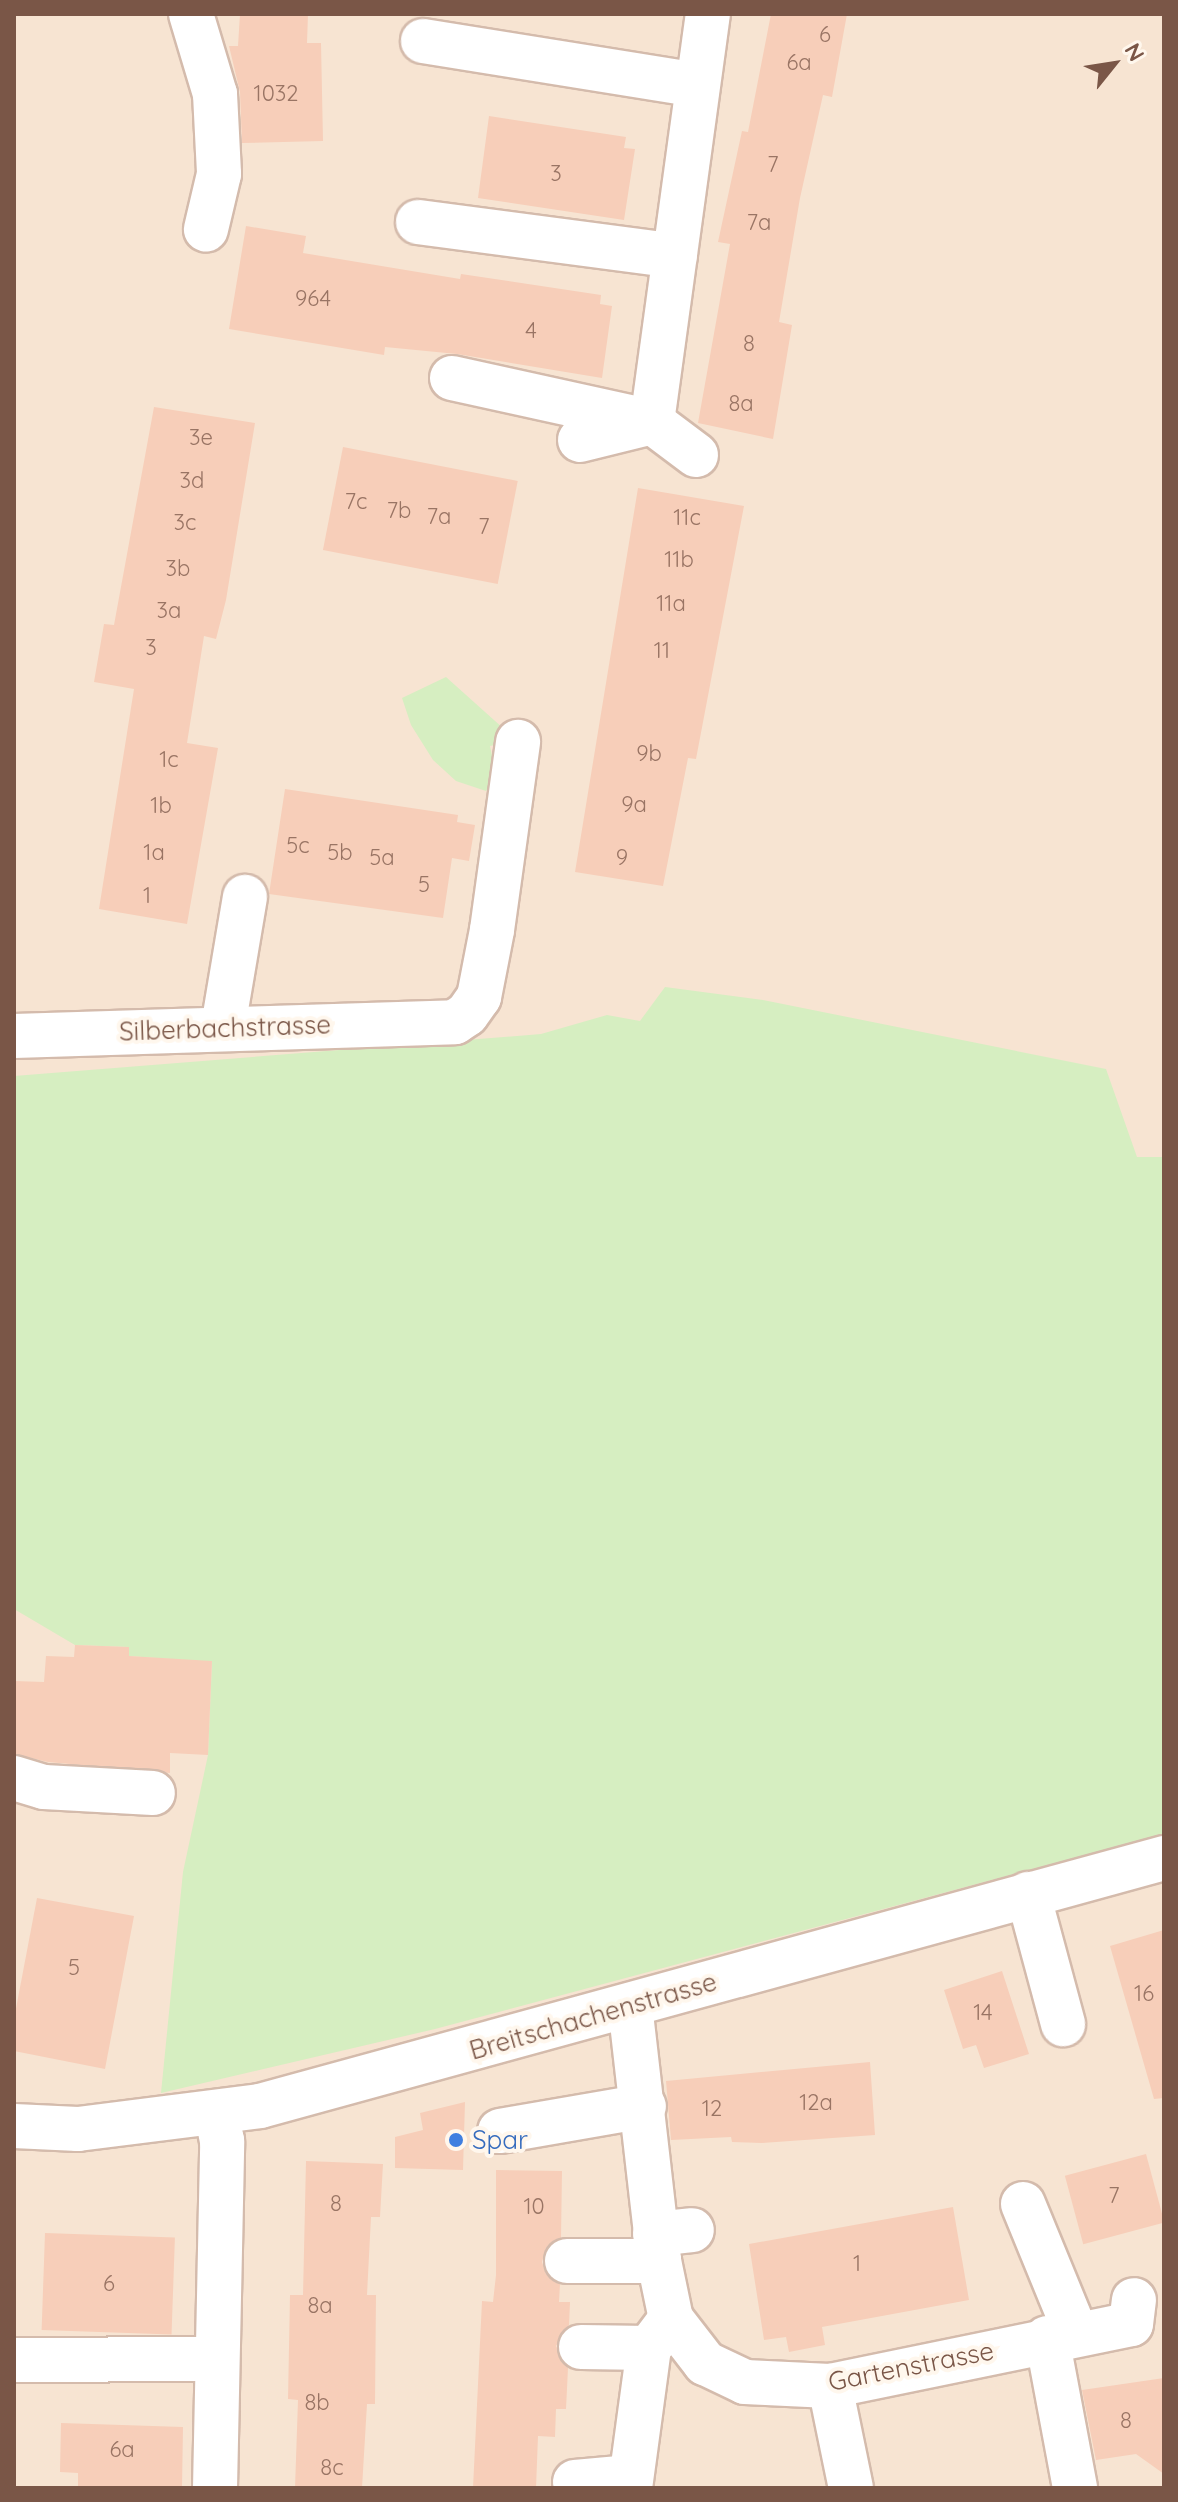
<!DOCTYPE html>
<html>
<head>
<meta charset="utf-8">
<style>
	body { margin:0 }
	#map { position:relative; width:1178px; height:2502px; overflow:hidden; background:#fef3e4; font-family:Quicksand,sans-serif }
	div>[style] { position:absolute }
	.residential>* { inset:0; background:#f7e4d2; transform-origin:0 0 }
	.green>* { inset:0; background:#d6eec1 }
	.building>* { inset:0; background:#f7ceb9; transform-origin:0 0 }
	.roads { filter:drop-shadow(2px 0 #d4bbac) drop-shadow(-2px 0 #d4bbac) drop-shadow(0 2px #d4bbac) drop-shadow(0 -2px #d4bbac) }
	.minor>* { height:44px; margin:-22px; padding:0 22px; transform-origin:22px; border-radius:22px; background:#fff }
	.dots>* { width:22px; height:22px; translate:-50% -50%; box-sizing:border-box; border:4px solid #fff7ed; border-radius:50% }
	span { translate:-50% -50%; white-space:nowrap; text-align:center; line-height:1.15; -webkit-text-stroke:8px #fff7ed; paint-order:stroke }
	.number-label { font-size:22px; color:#997464 }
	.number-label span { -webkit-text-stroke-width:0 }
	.street-label { font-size:26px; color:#7a5647 }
	.shop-label { font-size:26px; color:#366cbe }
	.left { translate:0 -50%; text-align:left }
	.frame { position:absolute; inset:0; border:16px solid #7a5647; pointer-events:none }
	.north { position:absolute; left:1074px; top:24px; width:80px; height:80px; -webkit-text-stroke:6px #fff7ed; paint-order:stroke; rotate:60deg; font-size:22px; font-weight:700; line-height:32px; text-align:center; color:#7a5647 }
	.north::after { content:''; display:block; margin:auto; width:28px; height:36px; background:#7a5647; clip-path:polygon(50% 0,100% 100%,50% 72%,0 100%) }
</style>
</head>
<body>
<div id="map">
	<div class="residential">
		<i style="left:14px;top:14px;width:1150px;height:2474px"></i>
	</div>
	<div class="green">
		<i style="clip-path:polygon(446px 677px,504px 729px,500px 744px,490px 746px,496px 775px,486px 791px,456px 781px,433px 760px,411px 725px,402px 698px)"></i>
		<i style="clip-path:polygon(665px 987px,763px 1000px,1106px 1069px,1137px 1157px,1164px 1157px,1164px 1834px,435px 2029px,161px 2093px,183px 1872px,208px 1755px,212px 1662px,129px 1656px,129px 1647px,75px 1645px,14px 1609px,14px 1076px,541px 1034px,607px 1015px,640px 1021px)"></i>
	</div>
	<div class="building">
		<i style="clip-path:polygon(240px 14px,308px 14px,307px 43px,321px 43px,323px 141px,242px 143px,240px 92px,229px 46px,238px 46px)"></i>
		<i style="clip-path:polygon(771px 14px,847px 14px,832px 97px,823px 95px,800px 198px,779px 322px,792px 325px,773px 439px,698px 423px,730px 244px,718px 242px,742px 131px,748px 132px)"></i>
		<i style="clip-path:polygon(489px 116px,626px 137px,624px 148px,635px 149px,624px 220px,478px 198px)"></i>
		<i style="clip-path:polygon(246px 226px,306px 236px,303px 253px,460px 279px,461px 274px,601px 295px,600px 304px,612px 306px,602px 378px,457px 354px,385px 347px,384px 355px,229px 329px)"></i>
		<i style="clip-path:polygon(154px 407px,255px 423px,226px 600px,216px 639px,204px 636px,187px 743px,218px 748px,187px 924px,99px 909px,134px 689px,94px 682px,104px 624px,114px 625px)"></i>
		<i style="left:343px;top:447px;width:178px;height:105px;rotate:11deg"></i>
		<i style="clip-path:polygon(638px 488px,744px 506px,696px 759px,688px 758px,663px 886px,575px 872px)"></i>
		<i style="clip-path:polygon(285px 789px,458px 815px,457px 822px,475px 825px,469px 861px,452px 858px,443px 918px,269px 894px)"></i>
		<i style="clip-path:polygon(75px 1645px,129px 1647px,129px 1656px,212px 1661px,208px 1755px,170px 1753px,170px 1773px,48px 1762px,14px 1754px,14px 1681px,44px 1682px,46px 1656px,74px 1657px)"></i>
		<i style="clip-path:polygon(37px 1898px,134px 1916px,105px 2069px,14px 2051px,14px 2019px)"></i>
		<i style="clip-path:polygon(1164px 1930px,1164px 2098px,1154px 2099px,1110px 1946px)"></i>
		<i style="clip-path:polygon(1002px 1971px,1029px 2054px,984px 2068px,976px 2045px,963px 2049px,944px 1990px)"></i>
		<i style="clip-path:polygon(870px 2062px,875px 2135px,762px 2143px,732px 2142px,731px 2137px,671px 2140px,666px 2081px)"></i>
		<i style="clip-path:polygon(465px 2102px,463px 2170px,395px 2168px,395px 2137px,423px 2130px,420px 2113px)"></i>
		<i style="left:1146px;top:2154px;width:71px;height:84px;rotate:75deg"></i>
		<i style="clip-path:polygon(306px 2161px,383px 2164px,380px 2217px,371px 2217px,367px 2295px,376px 2295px,375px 2404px,367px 2404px,362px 2488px,295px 2488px,298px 2400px,288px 2399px,290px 2295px,303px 2295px)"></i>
		<i style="clip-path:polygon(496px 2170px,562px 2171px,561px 2238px,546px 2248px,542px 2262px,546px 2274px,560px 2284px,559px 2302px,570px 2302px,569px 2325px,556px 2346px,568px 2368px,566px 2409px,556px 2409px,555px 2437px,538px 2436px,536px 2488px,473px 2488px,482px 2301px,493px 2302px,496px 2275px)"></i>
		<i style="clip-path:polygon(953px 2207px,969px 2300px,822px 2327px,825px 2345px,789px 2352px,786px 2337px,764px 2340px,749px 2244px)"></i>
		<i style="left:45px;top:2233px;width:130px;height:97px;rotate:2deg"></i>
		<i style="clip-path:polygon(1164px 2378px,1164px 2474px,1136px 2454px,1096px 2460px,1082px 2390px)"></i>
		<i style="clip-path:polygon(61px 2423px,183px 2427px,182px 2488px,78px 2488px,78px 2473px,60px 2472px)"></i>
	</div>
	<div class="roads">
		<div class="minor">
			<i style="left:191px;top:14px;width:84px;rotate:73.3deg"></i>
			<i style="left:215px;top:94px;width:80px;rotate:87.1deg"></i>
			<i style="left:219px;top:174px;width:57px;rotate:103.3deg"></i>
			<i style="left:423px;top:41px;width:278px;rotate:9.1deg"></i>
			<i style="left:418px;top:222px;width:259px;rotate:7.5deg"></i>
			<i style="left:452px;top:378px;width:205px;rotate:12.4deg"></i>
			<i style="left:652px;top:422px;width:55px;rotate:36.9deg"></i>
			<i style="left:580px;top:440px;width:74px;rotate:-14deg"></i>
			<i style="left:652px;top:422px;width:412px;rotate:-82.2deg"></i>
			<i style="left:223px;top:1027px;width:132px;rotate:-80.4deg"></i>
			<i style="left:14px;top:1036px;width:441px;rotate:-1.8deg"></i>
			<i style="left:455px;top:1022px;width:14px;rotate:-34deg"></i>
			<i style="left:467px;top:1014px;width:21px;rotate:-55deg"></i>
			<i style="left:479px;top:997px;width:68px;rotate:-79deg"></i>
			<i style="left:492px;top:930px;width:190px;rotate:-82.1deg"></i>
			<i style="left:14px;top:1778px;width:31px;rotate:17deg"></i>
			<i style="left:44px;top:1787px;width:109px;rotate:3.2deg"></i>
			<i style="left:1028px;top:1894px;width:135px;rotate:74.9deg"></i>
			<i style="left:630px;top:2005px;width:258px;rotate:83.5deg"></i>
			<i style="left:659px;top:2261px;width:59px;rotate:78.3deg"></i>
			<i style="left:671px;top:2319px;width:56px;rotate:52.3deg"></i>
			<i style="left:705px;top:2363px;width:44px;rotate:25.4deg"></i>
			<i style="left:745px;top:2382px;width:85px;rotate:2.7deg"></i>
			<i style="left:830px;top:2386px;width:307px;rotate:-11.6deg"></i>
			<i style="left:1131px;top:2324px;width:24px;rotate:-83deg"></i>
			<i style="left:14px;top:2126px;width:64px;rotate:2.7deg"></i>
			<i style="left:78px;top:2129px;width:183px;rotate:-7.2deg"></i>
			<i style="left:260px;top:2106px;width:937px;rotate:-15.34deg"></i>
			<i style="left:500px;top:2131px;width:146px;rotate:-9.8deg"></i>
			<i style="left:1023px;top:2204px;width:139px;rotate:67.7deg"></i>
			<i style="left:655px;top:2234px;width:37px;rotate:-6deg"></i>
			<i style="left:567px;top:2261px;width:92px"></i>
			<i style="left:1047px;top:2338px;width:153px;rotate:79.4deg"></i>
			<i style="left:581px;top:2347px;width:68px;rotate:0.8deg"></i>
			<i style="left:14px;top:2360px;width:202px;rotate:-0.3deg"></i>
			<i style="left:830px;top:2386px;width:104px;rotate:78.4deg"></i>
			<i style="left:575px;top:2482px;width:56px;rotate:-5.1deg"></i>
			<i style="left:215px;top:2488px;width:347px;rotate:-88.8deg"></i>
			<i style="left:222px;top:2141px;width:26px;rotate:-101deg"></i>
			<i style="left:630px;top:2488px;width:141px;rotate:-82.3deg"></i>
			<i style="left:649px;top:2348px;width:36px;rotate:-53deg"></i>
		</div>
	</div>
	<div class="dots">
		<i style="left:456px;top:2140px;background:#3f7fe0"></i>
	</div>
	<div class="number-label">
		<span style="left:825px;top:35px">6</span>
		<span style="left:799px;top:63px">6a</span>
		<span style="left:276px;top:94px">1032</span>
		<span style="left:773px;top:165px">7</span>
		<span style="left:556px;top:174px">3</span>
		<span style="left:759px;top:223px">7a</span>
		<span style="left:313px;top:299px">964</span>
		<span style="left:531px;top:331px">4</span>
		<span style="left:749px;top:344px">8</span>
		<span style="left:741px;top:404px">8a</span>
		<span style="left:201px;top:438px">3e</span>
		<span style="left:192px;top:481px">3d</span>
		<span style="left:356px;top:502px">7c</span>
		<span style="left:399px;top:511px">7b</span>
		<span style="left:439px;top:517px">7a</span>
		<span style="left:687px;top:518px">11c</span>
		<span style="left:185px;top:523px">3c</span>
		<span style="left:484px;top:527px">7</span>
		<span style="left:679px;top:560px">11b</span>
		<span style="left:178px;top:569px">3b</span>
		<span style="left:671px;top:604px">11a</span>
		<span style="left:169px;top:611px">3a</span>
		<span style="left:151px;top:648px">3</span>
		<span style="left:662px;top:651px">11</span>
		<span style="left:649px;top:754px">9b</span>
		<span style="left:169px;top:760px">1c</span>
		<span style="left:634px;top:805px">9a</span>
		<span style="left:161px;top:806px">1b</span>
		<span style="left:298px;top:846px">5c</span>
		<span style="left:154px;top:853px">1a</span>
		<span style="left:340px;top:853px">5b</span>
		<span style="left:382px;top:858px">5a</span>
		<span style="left:622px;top:858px">9</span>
		<span style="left:424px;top:885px">5</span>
		<span style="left:147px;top:896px">1</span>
		<span style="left:74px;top:1968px">5</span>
		<span style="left:1144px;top:1994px">16</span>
		<span style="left:983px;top:2013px">14</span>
		<span style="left:816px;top:2103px">12a</span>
		<span style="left:712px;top:2109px">12</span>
		<span style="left:1114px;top:2196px">7</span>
		<span style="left:336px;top:2204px">8</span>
		<span style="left:534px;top:2207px">10</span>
		<span style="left:857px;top:2264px">1</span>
		<span style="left:109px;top:2284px">6</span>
		<span style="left:320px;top:2306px">8a</span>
		<span style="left:317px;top:2403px">8b</span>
		<span style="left:1126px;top:2421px">8</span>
		<span style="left:122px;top:2450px">6a</span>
		<span style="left:332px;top:2468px">8c</span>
	</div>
	<div class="street-label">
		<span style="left:225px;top:1028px;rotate:-2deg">Silberbachstrasse</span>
		<span style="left:593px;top:2016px;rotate:-16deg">Breitschachenstrasse</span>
		<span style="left:911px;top:2366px;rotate:-11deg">Gartenstrasse</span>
	</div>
	<div class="shop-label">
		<span class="left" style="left:472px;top:2140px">Spar</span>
	</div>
	<div class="frame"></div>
	<div class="north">N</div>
</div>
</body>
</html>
